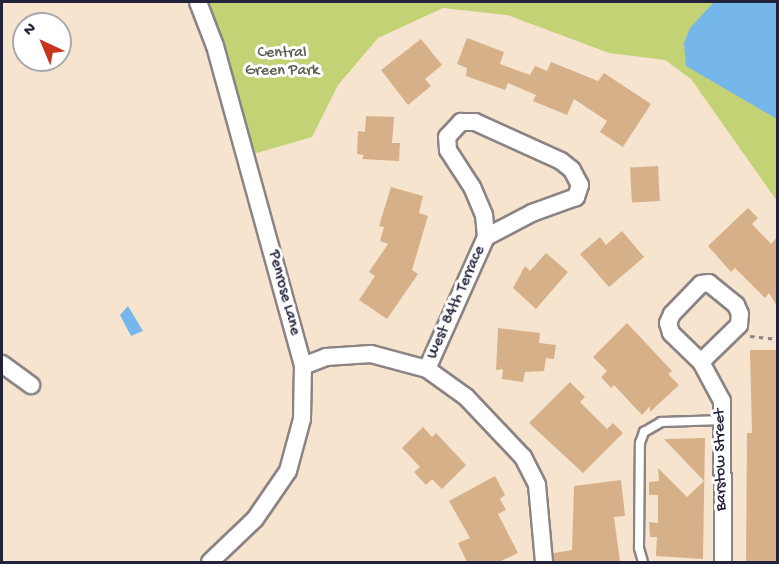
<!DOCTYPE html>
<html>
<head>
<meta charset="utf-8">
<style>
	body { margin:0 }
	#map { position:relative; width:779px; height:564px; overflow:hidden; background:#f7e4ce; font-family:"Gochi Hand",sans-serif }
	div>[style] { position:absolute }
	.green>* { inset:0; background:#c2d274 }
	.water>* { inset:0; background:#76b7eb }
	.building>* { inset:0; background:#d6b088; transform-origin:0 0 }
	.path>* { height:3px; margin-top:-1.5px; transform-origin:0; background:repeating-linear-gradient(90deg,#8c8384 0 4.5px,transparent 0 9px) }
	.roads { filter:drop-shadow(2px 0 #8c8384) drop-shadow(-2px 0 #8c8384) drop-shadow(0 2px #8c8384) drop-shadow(0 -2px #8c8384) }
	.service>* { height:8px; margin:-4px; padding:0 4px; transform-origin:4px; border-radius:4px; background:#fff }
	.minor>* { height:16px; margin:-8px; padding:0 8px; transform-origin:8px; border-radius:8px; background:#fff }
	span { translate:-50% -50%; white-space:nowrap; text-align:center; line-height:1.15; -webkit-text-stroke:6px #fff; paint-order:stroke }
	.park-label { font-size:16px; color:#5a604f }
	.street-label { font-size:16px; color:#22223b }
	.frame { position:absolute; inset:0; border:3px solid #22223b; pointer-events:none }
	.north { position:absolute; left:12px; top:12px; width:60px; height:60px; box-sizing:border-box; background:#fff; border:2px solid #a7a7b1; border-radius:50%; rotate:316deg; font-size:16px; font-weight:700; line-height:24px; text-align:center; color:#22223b }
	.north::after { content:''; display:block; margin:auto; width:21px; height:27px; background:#c8321e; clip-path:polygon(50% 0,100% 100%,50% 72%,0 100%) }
</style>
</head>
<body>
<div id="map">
	<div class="green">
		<i style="clip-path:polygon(198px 2px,777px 2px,777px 201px,691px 79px,665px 60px,609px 53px,507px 15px,443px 8px,378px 38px,338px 85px,312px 137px,246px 156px)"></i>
	</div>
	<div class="water">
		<i style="clip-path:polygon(714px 2px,777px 2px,777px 119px,686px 66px,684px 43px,690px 28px)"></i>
		<i style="clip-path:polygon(128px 306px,143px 331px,131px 336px,120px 315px)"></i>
	</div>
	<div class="building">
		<i style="clip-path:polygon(467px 38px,504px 52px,500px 64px,530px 75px,535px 66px,547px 71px,551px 62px,598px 81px,604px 73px,651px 104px,623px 147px,600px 132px,607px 121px,574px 99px,567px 115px,533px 101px,536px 95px,508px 83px,505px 90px,466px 76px,467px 68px,457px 64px)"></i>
		<i style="clip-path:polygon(421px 39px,442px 65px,425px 79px,431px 86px,408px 105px,381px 70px)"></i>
		<i style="clip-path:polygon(366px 116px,394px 117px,392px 143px,400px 143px,399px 161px,362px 159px,364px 155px,357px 154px,358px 131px,365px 132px)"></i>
		<i style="left:658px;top:166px;width:35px;height:28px;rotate:87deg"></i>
		<i style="clip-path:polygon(391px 187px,423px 196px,419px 213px,428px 216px,412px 270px,418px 274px,387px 319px,359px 300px,375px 276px,369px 272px,388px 244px,380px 241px,384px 227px,379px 226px)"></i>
		<i style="clip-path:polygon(748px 208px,758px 218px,752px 224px,771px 244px,777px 237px,777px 306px,769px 293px,765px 298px,735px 268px,731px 272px,708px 246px)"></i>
		<i style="clip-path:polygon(622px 231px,644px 257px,609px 287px,580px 254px,600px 237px,606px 245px)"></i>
		<i style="clip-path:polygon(546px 253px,568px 272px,536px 309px,513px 288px,525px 266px,530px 271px)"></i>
		<i style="clip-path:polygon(627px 323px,672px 371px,668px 374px,679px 385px,650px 412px,650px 406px,642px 415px,614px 385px,611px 388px,601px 377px,607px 371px,593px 357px)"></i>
		<i style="clip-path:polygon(498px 328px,540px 333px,539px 343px,556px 345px,554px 359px,546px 358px,544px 371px,525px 372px,523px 382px,502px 379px,503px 369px,496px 370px)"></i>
		<i style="clip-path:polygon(750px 350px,777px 350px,777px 562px,746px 562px,747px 433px,752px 433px)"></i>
		<i style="clip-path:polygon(570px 382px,585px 397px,580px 402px,607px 429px,613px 423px,623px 433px,583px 473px,529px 423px)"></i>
		<i style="clip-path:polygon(423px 427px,432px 437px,436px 433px,466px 465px,442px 489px,432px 479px,426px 485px,414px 472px,420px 467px,402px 448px)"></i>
		<i style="clip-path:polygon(705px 438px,703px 559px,656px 556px,657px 537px,650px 537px,649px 522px,658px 523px,658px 495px,649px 495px,649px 482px,659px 481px,658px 468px,687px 497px,704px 481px,664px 439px)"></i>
		<i style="clip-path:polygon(495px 476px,505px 495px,500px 499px,506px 510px,498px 514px,518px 553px,499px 562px,467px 562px,458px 543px,470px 538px,449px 501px)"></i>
		<i style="clip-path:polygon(621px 480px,625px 516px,614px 517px,620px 562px,554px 562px,554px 553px,572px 550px,574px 486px)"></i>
	</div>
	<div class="path">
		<i style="left:750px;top:336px;width:28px;rotate:6deg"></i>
	</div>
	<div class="roads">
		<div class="service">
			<i style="left:643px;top:562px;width:15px;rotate:-106deg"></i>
			<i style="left:639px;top:548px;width:105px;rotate:-89.5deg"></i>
			<i style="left:640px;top:443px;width:12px;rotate:-70deg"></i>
			<i style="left:644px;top:432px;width:20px;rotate:-30deg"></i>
			<i style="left:661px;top:422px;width:63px;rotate:-1.8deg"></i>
		</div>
		<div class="minor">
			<i style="left:198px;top:2px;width:47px;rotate:68.9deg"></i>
			<i style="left:215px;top:46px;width:332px;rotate:74.6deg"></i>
			<i style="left:303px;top:366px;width:53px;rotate:91.1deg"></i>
			<i style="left:302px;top:419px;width:54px;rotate:105.1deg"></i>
			<i style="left:288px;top:471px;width:58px;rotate:124.5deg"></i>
			<i style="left:255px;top:519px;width:62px;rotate:136.3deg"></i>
			<i style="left:461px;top:122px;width:14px"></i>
			<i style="left:475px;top:122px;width:94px;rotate:24.4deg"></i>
			<i style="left:561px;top:161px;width:14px;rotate:39deg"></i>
			<i style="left:572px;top:170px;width:17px;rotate:62deg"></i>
			<i style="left:580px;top:185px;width:13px;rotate:108deg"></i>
			<i style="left:576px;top:197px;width:47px;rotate:160deg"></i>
			<i style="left:532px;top:213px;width:52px;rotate:152.4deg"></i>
			<i style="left:486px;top:237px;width:22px;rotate:-95deg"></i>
			<i style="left:484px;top:215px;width:30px;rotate:-113deg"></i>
			<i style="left:472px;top:187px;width:44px;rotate:-123deg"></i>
			<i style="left:448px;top:150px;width:13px;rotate:-94deg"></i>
			<i style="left:447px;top:137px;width:21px;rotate:-47deg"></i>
			<i style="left:701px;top:362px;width:53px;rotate:-44.2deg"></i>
			<i style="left:739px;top:325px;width:11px;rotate:-85deg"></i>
			<i style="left:740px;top:314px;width:10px;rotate:-114deg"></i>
			<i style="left:736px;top:305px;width:35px;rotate:-141deg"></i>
			<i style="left:709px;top:283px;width:8px;rotate:173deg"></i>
			<i style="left:701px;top:284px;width:42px;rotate:134deg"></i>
			<i style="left:672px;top:314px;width:10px;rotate:114deg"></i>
			<i style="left:668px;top:323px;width:10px;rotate:73deg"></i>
			<i style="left:671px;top:333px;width:42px;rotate:44deg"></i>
			<i style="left:701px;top:362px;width:44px;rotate:61.7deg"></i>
			<i style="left:722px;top:401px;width:161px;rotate:89.6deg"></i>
			<i style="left:2px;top:364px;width:36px;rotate:36deg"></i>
			<i style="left:303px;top:366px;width:25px;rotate:-21deg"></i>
			<i style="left:326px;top:357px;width:45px;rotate:-3.8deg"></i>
			<i style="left:371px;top:354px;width:58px;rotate:15deg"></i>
			<i style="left:427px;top:369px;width:48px;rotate:35.7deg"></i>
			<i style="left:466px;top:397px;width:83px;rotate:46.5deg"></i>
			<i style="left:523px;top:457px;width:31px;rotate:63deg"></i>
			<i style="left:537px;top:485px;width:77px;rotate:84.8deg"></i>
			<i style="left:427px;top:369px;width:145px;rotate:-65.9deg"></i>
		</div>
	</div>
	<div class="park-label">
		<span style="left:282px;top:63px">Central<br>Green Park</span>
	</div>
	<div class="street-label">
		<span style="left:283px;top:293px;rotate:75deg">Penrose Lane</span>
		<span style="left:457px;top:303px;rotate:-66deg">West 84th Terrace</span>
		<span style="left:722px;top:460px;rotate:-91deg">Barstow Street</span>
	</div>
	<div class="frame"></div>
	<div class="north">N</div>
</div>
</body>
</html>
